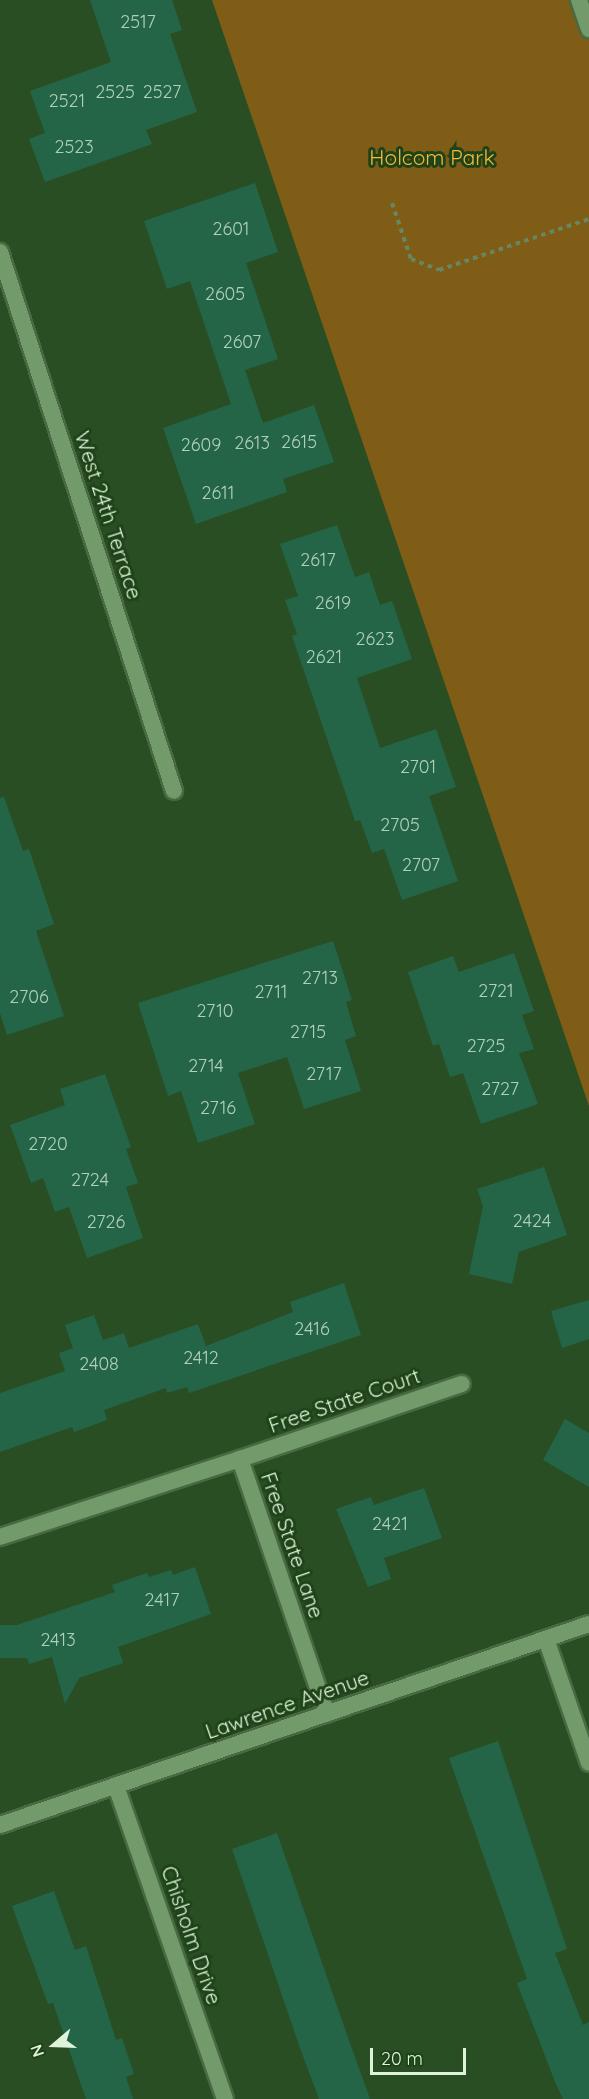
<!DOCTYPE html>
<html>
<head>
<meta charset="utf-8">
<style>
	body { margin:0 }
	#map { position:relative; width:589px; height:2099px; overflow:hidden; background:#294e23; font-family:Quicksand,sans-serif }
	div>[style] { position:absolute }
	.green>* { inset:0; background:#805d17 }
	.building>* { inset:0; background:#246548 }
	.path>* { height:4px; margin-top:-2px; transform-origin:0; background:repeating-linear-gradient(90deg,#678662 0 4.5px,transparent 0 9px) }
	.roads { filter:drop-shadow(2px 0 #486942) drop-shadow(-2px 0 #486942) drop-shadow(0 2px #486942) drop-shadow(0 -2px #486942) }
	.service>* { height:16px; margin:-8px; padding:0 8px; transform-origin:8px; border-radius:8px; background:#729a6b }
	.minor>* { height:16px; margin:-8px; padding:0 8px; transform-origin:8px; border-radius:8px; background:#729a6b }
	.tertiary>* { height:16px; margin:-8px; padding:0 8px; transform-origin:8px; border-radius:8px; background:#729a6b }
	span { translate:-50% -50%; white-space:nowrap; text-align:center; line-height:1.15; -webkit-text-stroke:6px #1e4318; paint-order:stroke }
	.number-label { font-size:18px; color:#b0d0b6 }
	.number-label span { -webkit-text-stroke-width:0 }
	.park-label { font-size:21px; color:#f8b936 }
	.street-label { font-size:21px; color:#def3da }
	.north { position:absolute; left:24px; top:2015px; width:60px; height:60px; -webkit-text-stroke:4px #1e4318; paint-order:stroke; rotate:251deg; font-size:16px; font-weight:700; line-height:24px; text-align:center; color:#def3da }
	.north::after { content:''; display:block; margin:auto; width:21px; height:27px; background:#def3da; clip-path:polygon(50% 0,100% 100%,50% 72%,0 100%) }
	.scale { position:absolute; left:370px; top:2048px; width:96px; height:27px; box-sizing:border-box; border:3px solid #def3da; border-top:0; padding-left:8px; font-size:18px; line-height:21px; white-space:nowrap; color:#def3da; -webkit-text-stroke:4px #1e4318; paint-order:stroke }
</style>
</head>
<body>
<div id="map">
	<div class="green">
		<i style="clip-path:polygon(212px 0,589px 0,589px 1106px,434px 652px)"></i>
	</div>
	<div class="building">
		<i style="clip-path:polygon(90px 0,172px 0,182px 30px,170px 34px,197px 112px,146px 130px,152px 144px,45px 182px,29px 139px,45px 133px,30px 91px,111px 62px)"></i>
		<i style="clip-path:polygon(255px 183px,278px 252px,246px 263px,278px 359px,245px 370px,263px 423px,314px 405px,334px 462px,283px 479px,287px 492px,196px 524px,163px 428px,231px 404px,190px 281px,167px 289px,144px 221px)"></i>
		<i style="clip-path:polygon(337px 525px,355px 577px,369px 572px,380px 605px,392px 601px,412px 659px,357px 678px,380px 748px,436px 729px,456px 787px,429px 796px,458px 881px,402px 900px,384px 849px,372px 853px,360px 820px,355px 821px,292px 636px,297px 634px,285px 600px,298px 596px,280px 544px)"></i>
		<i style="clip-path:polygon(4px 797px,23px 851px,29px 849px,54px 924px,36px 931px,64px 1016px,7px 1035px,0 1013px,0 798px)"></i>
		<i style="clip-path:polygon(333px 941px,352px 1000px,346px 1002px,356px 1036px,345px 1040px,361px 1091px,304px 1109px,287px 1057px,238px 1073px,255px 1124px,198px 1143px,181px 1091px,168px 1096px,138px 1003px)"></i>
		<i style="clip-path:polygon(514px 953px,534px 1011px,522px 1015px,534px 1049px,519px 1053px,538px 1104px,481px 1124px,463px 1073px,450px 1077px,439px 1044px,433px 1046px,408px 972px,453px 956px,459px 972px)"></i>
		<i style="clip-path:polygon(105px 1074px,131px 1147px,126px 1149px,138px 1183px,126px 1187px,143px 1238px,87px 1258px,69px 1207px,55px 1212px,43px 1178px,31px 1183px,10px 1125px,65px 1105px,60px 1089px)"></i>
		<i style="clip-path:polygon(544px 1167px,567px 1235px,519px 1252px,512px 1284px,469px 1274px,483px 1206px,477px 1189px)"></i>
		<i style="clip-path:polygon(344px 1283px,361px 1335px,189px 1393px,187px 1387px,167px 1393px,166px 1388px,104px 1410px,107px 1420px,74px 1432px,72px 1427px,0 1452px,0 1393px,65px 1371px,59px 1353px,73px 1348px,65px 1325px,94px 1315px,103px 1340px,124px 1333px,129px 1348px,198px 1324px,206px 1346px,293px 1312px,290px 1302px)"></i>
		<i style="clip-path:polygon(589px 1300px,589px 1339px,562px 1348px,551px 1311px)"></i>
		<i style="clip-path:polygon(565px 1419px,589px 1433px,589px 1487px,543px 1460px)"></i>
		<i style="clip-path:polygon(424px 1488px,442px 1538px,384px 1558px,391px 1579px,368px 1587px,336px 1509px,371px 1497px,374px 1505px)"></i>
		<i style="clip-path:polygon(195px 1567px,211px 1614px,118px 1647px,123px 1663px,79px 1678px,65px 1704px,52px 1657px,29px 1664px,27px 1658px,0 1658px,0 1625px,17px 1625px,115px 1592px,112px 1585px,147px 1573px,149px 1577px,171px 1570px,173px 1575px)"></i>
		<i style="clip-path:polygon(498px 1741px,567px 1949px,555px 1953px,583px 2025px,589px 2022px,589px 2099px,563px 2099px,555px 2082px,517px 1983px,527px 1979px,449px 1758px)"></i>
		<i style="clip-path:polygon(277px 1833px,346px 2032px,370px 2099px,319px 2099px,300px 2048px,232px 1849px)"></i>
		<i style="clip-path:polygon(54px 1891px,75px 1950px,86px 1946px,116px 2040px,122px 2038px,134px 2074px,126px 2077px,133px 2099px,86px 2099px,53px 2003px,48px 2004px,12px 1906px)"></i>
	</div>
	<div class="path">
		<i style="left:392px;top:203px;width:59px;rotate:71.3deg"></i>
		<i style="left:411px;top:259px;width:30px;rotate:21deg"></i>
		<i style="left:439px;top:270px;width:158px;rotate:-18.8deg"></i>
	</div>
	<div class="roads">
		<div class="service">
			<i style="left:579px;top:0;width:31px;rotate:71deg"></i>
		</div>
		<div class="minor">
			<i style="left:0;top:252px;width:566px;rotate:72.11deg"></i>
			<i style="left:240px;top:1459px;width:234px;rotate:-18.7deg"></i>
			<i style="left:0;top:1537px;width:252px;rotate:-18deg"></i>
			<i style="left:240px;top:1459px;width:269px;rotate:71.2deg"></i>
			<i style="left:546px;top:1639px;width:131px;rotate:70.9deg"></i>
			<i style="left:116px;top:1786px;width:331px;rotate:70.8deg"></i>
		</div>
		<div class="tertiary">
			<i style="left:0;top:1825px;width:622px;rotate:-18.84deg"></i>
		</div>
	</div>
	<div class="number-label">
		<span style="left:138px;top:22px">2517</span>
		<span style="left:115px;top:92px">2525</span>
		<span style="left:162px;top:92px">2527</span>
		<span style="left:67px;top:101px">2521</span>
		<span style="left:74px;top:147px">2523</span>
		<span style="left:231px;top:229px">2601</span>
		<span style="left:225px;top:294px">2605</span>
		<span style="left:242px;top:342px">2607</span>
		<span style="left:299px;top:442px">2615</span>
		<span style="left:252px;top:443px">2613</span>
		<span style="left:201px;top:445px">2609</span>
		<span style="left:218px;top:493px">2611</span>
		<span style="left:318px;top:560px">2617</span>
		<span style="left:333px;top:603px">2619</span>
		<span style="left:375px;top:639px">2623</span>
		<span style="left:324px;top:657px">2621</span>
		<span style="left:418px;top:767px">2701</span>
		<span style="left:400px;top:825px">2705</span>
		<span style="left:421px;top:865px">2707</span>
		<span style="left:320px;top:978px">2713</span>
		<span style="left:496px;top:991px">2721</span>
		<span style="left:271px;top:992px">2711</span>
		<span style="left:29px;top:997px">2706</span>
		<span style="left:215px;top:1011px">2710</span>
		<span style="left:308px;top:1032px">2715</span>
		<span style="left:486px;top:1046px">2725</span>
		<span style="left:206px;top:1066px">2714</span>
		<span style="left:324px;top:1074px">2717</span>
		<span style="left:500px;top:1089px">2727</span>
		<span style="left:218px;top:1108px">2716</span>
		<span style="left:48px;top:1144px">2720</span>
		<span style="left:90px;top:1180px">2724</span>
		<span style="left:532px;top:1221px">2424</span>
		<span style="left:106px;top:1222px">2726</span>
		<span style="left:312px;top:1329px">2416</span>
		<span style="left:201px;top:1358px">2412</span>
		<span style="left:99px;top:1364px">2408</span>
		<span style="left:390px;top:1524px">2421</span>
		<span style="left:162px;top:1600px">2417</span>
		<span style="left:58px;top:1640px">2413</span>
	</div>
	<div class="park-label">
		<span style="left:432px;top:157px">Holcom Park</span>
	</div>
	<div class="street-label">
		<span style="left:109px;top:515px;rotate:72deg">West 24th Terrace</span>
		<span style="left:344px;top:1400px;rotate:-19deg">Free State Court</span>
		<span style="left:293px;top:1545px;rotate:71deg">Free State Lane</span>
		<span style="left:287px;top:1704px;rotate:-19deg">Lawrence Avenue</span>
		<span style="left:192px;top:1935px;rotate:71deg">Chisholm Drive</span>
	</div>
	<div class="north">N</div>
	<div class="scale">20 m</div>
</div>
</body>
</html>
